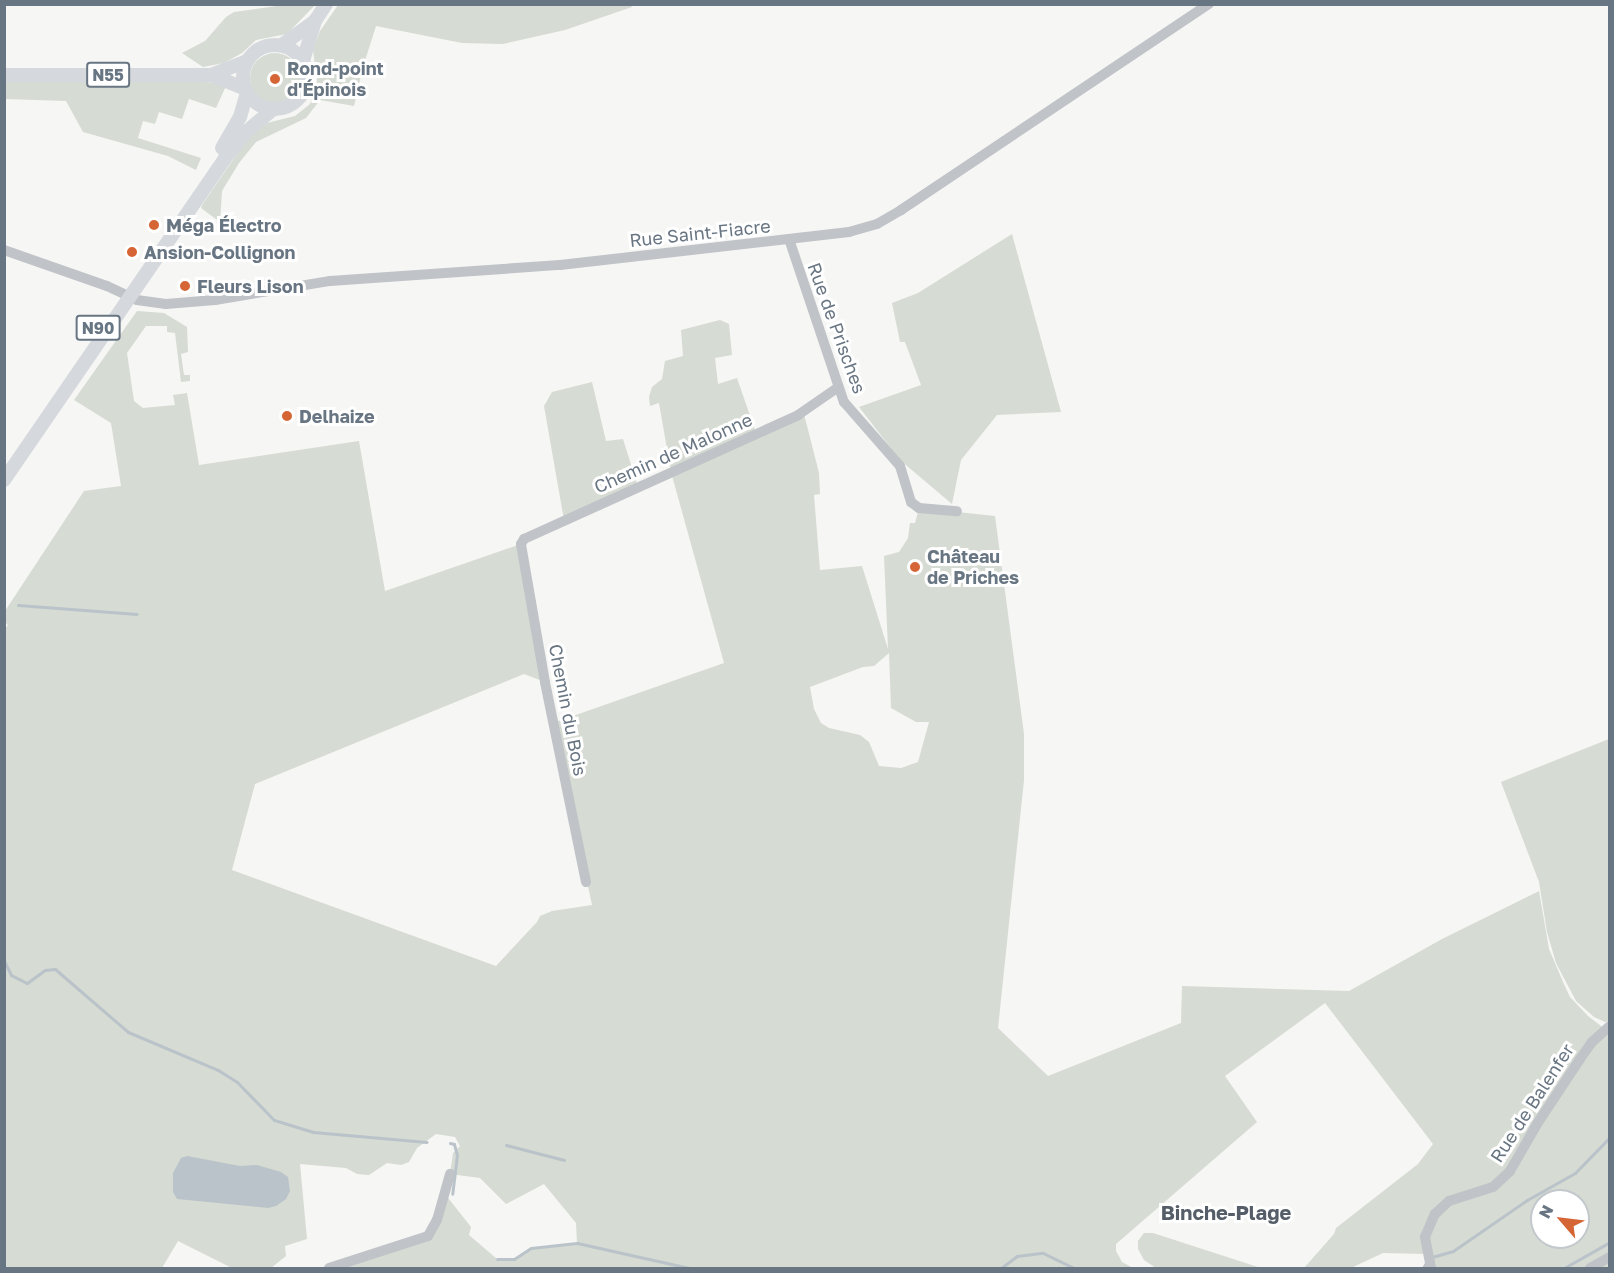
<!DOCTYPE html>
<html>
<head>
<meta charset="utf-8">
<style>
	body { margin:0 }
	#map { position:relative; width:1614px; height:1273px; overflow:hidden; background:#f6f6f4; font-family:"Golos Text",sans-serif }
	div>[style] { position:absolute }
	.green>* { inset:0; background:#d6dbd3 }
	.round { border-radius:50% }
	.water>* { inset:0; background:#bac3c9 }
	.stream>* { height:3px; margin:-1.5px; padding:0 1.5px; transform-origin:1.5px; border-radius:1.5px; background:#bac3c9 }
	.minor>* { height:10px; margin:-5px; padding:0 5px; transform-origin:5px; border-radius:5px; background:#c0c3c7 }
	.major>* { height:14px; margin:-7px; padding:0 7px; transform-origin:7px; border-radius:7px; background:#d5d8dc }
	.major>.ring { margin:-7px; padding:0; box-sizing:content-box; background:none; border:14px solid #d5d8dc; border-radius:50% }
	.dots>* { width:16px; height:16px; translate:-50% -50%; box-sizing:border-box; border:3px solid #fff; border-radius:50% }
	span { translate:-50% -50%; white-space:nowrap; text-align:center; line-height:1.15; -webkit-text-stroke:6px #fff; paint-order:stroke }
	.shield-label span { padding:2px 4px; background:#fff; border:2px solid; border-radius:4px; -webkit-text-stroke-width:0 }
	.shield-label { font-size:16px; color:#687582; font-weight:700 }
	.poi-label { font-size:18px; color:#687582; font-weight:700 }
	.left { translate:0 -50%; text-align:left }
	.street-label { font-size:18px; color:#687582 }
	.neighbourhood-label { font-size:20px; color:#555e68; font-weight:700 }
	.frame { position:absolute; inset:0; border:6px solid #687582; pointer-events:none }
	.north { position:absolute; left:1530px; top:1189px; width:60px; height:60px; box-sizing:border-box; background:#fff; border:2px solid #c3c8cd; border-radius:50%; rotate:298deg; font-size:16px; font-weight:700; line-height:24px; text-align:center; color:#687582 }
	.north::after { content:''; display:block; margin:auto; width:21px; height:27px; background:#d56535; clip-path:polygon(50% 0,100% 100%,50% 72%,0 100%) }
</style>
</head>
<body>
<div id="map">
	<div class="green">
		<i style="clip-path:polygon(284px 5px,315px 5px,287px 34px,256px 40px,242px 53px,224px 63px,203px 67px,182px 53px,205px 41px,226px 17px,234px 12px)"></i>
		<i style="clip-path:polygon(338px 5px,631px 5px,632px 7px,565px 30px,503px 44px,462px 43px,376px 26px,363px 67px,354px 106px,320px 100px,306px 118px,256px 142px,239px 163px,222px 191px,220px 222px,201px 208px,202px 205px,248px 138px,267px 123px,295px 116px,310px 104px,317px 82px,313px 50px,320px 31px)"></i>
		<i class="round" style="left:250px;top:53px;width:50px;height:50px"></i>
		<i style="clip-path:polygon(5px 81px,208px 82px,226px 86px,216px 108px,189px 99px,182px 119px,159px 112px,155px 124px,143px 121px,138px 138px,201px 158px,196px 170px,168px 156px,83px 132px,66px 101px,5px 99px)"></i>
		<i style="clip-path:polygon(1012px 234px,1061px 412px,997px 415px,961px 460px,952px 504px,900px 460px,859px 407px,921px 385px,905px 342px,900px 342px,892px 303px,918px 293px)"></i>
		<i style="clip-path:polygon(evenodd,137px 311px,164px 313px,187px 327px,188px 352px,181px 354px,184px 375px,190px 375px,190px 381px,181px 382px,175px 333px,167px 332px,167px 326px,146px 326px,127px 353px,134px 401px,143px 408px,175px 405px,173px 395px,187px 393px,199px 465px,359px 441px,385px 591px,521px 544px,545px 682px,524px 674px,255px 784px,232px 870px,496px 966px,537px 922px,540px 916px,552px 911px,592px 905px,553px 723px,724px 663px,671px 472px,659px 403px,650px 406px,649px 397px,652px 387px,662px 379px,665px 361px,683px 356px,681px 330px,720px 320px,729px 324px,732px 355px,715px 358px,718px 384px,737px 378px,756px 433px,803px 410px,819px 473px,820px 494px,814px 495px,820px 570px,862px 566px,888px 649px,884px 556px,899px 552px,908px 538px,910px 523px,915px 523px,919px 508px,995px 516px,1024px 734px,1024px 780px,998px 1028px,1048px 1076px,1181px 1023px,1182px 986px,1349px 991px,1442px 939px,1539px 891px,1549px 949px,1563px 982px,1570px 997px,1588px 1016px,1605px 1029px,1609px 1026px,1609px 1268px,1431px 1268px,1427px 1254px,1383px 1253px,1351px 1268px,1304px 1268px,1334px 1234px,1336px 1228px,1418px 1164px,1433px 1144px,1325px 1003px,1225px 1076px,1257px 1122px,1116px 1244px,1116px 1251px,1122px 1262px,1133px 1268px,329px 1268px,422px 1239px,445px 1194px,471px 1227px,469px 1235px,497px 1259px,514px 1259px,531px 1248px,577px 1243px,576px 1223px,544px 1184px,506px 1204px,480px 1178px,450px 1174px,453px 1153px,460px 1146px,455px 1137px,436px 1134px,417px 1148px,409px 1162px,401px 1165px,387px 1163px,369px 1175px,357px 1174px,346px 1168px,300px 1164px,307px 1239px,285px 1246px,286px 1256px,271px 1268px,232px 1268px,178px 1241px,162px 1268px,5px 1268px,4px 630px,8px 625px,5px 622px,5px 611px,84px 491px,121px 486px,111px 423px,74px 400px,137px 311px,889px 653px,891px 708px,916px 722px,929px 722px,918px 762px,901px 768px,879px 766px,869px 742px,860px 735px,829px 728px,821px 723px,814px 709px,810px 687px,863px 667px,874px 666px,889px 653px,137px 311px,1542px 1201px,1578px 1201px,1578px 1237px,1542px 1237px,1542px 1201px)"></i>
		<i style="clip-path:polygon(592px 382px,606px 441px,623px 439px,638px 487px,564px 520px,544px 406px,552px 392px)"></i>
		<i style="clip-path:polygon(1609px 739px,1609px 1021px,1605px 1022px,1594px 1017px,1576px 1001px,1556px 963px,1547px 932px,1539px 882px,1501px 782px)"></i>
		<i style="clip-path:polygon(1144px 1233px,1153px 1233px,1261px 1268px,1156px 1268px,1144px 1260px,1138px 1249px,1138px 1241px)"></i>
	</div>
	<div class="water">
		<i style="clip-path:polygon(187px 1156px,240px 1166px,257px 1165px,281px 1172px,288px 1177px,290px 1191px,286px 1199px,276px 1206px,268px 1208px,177px 1199px,173px 1192px,173px 1173px,181px 1158px)"></i>
	</div>
	<div class="stream">
		<i style="left:18px;top:605px;width:119px;rotate:4.3deg"></i>
		<i style="left:4px;top:961px;width:16px;rotate:63deg"></i>
		<i style="left:11px;top:975px;width:18px;rotate:27deg"></i>
		<i style="left:27px;top:983px;width:22px;rotate:-36deg"></i>
		<i style="left:45px;top:970px;width:10px;rotate:-6deg"></i>
		<i style="left:55px;top:969px;width:96px;rotate:40.8deg"></i>
		<i style="left:128px;top:1032px;width:98px;rotate:22.9deg"></i>
		<i style="left:218px;top:1070px;width:22px;rotate:32deg"></i>
		<i style="left:237px;top:1082px;width:53px;rotate:45.8deg"></i>
		<i style="left:274px;top:1120px;width:41px;rotate:17.1deg"></i>
		<i style="left:313px;top:1132px;width:114px;rotate:5deg"></i>
		<i style="left:450px;top:1143px;width:4px;rotate:14deg"></i>
		<i style="left:454px;top:1144px;width:11px;rotate:75deg"></i>
		<i style="left:457px;top:1155px;width:39px;rotate:97deg"></i>
		<i style="left:506px;top:1145px;width:60px;rotate:14.5deg"></i>
		<i style="left:1432px;top:1257px;width:22px;rotate:-16deg"></i>
		<i style="left:1453px;top:1251px;width:90px;rotate:-34.6deg"></i>
		<i style="left:1527px;top:1200px;width:55px;rotate:-29.4deg"></i>
		<i style="left:1575px;top:1173px;width:50px;rotate:-45.8deg"></i>
		<i style="left:497px;top:1259px;width:17px"></i>
		<i style="left:514px;top:1259px;width:20px;rotate:-33deg"></i>
		<i style="left:531px;top:1248px;width:46px;rotate:-6.2deg"></i>
		<i style="left:577px;top:1243px;width:115px;rotate:12.6deg"></i>
		<i style="left:1001px;top:1268px;width:20px;rotate:-37deg"></i>
		<i style="left:1017px;top:1256px;width:26px;rotate:-7deg"></i>
		<i style="left:1043px;top:1253px;width:34px;rotate:26deg"></i>
		<i style="left:1423px;top:1268px;width:8px;rotate:-60deg"></i>
		<i style="left:1564px;top:1268px;width:53px;rotate:-29.5deg"></i>
	</div>
	<div class="minor">
		<i style="left:789px;top:239px;width:172px;rotate:71.4deg"></i>
		<i style="left:844px;top:402px;width:85px;rotate:48.8deg"></i>
		<i style="left:900px;top:466px;width:38px;rotate:73deg"></i>
		<i style="left:911px;top:502px;width:10px;rotate:37deg"></i>
		<i style="left:919px;top:508px;width:38px;rotate:5deg"></i>
		<i style="left:4px;top:250px;width:109px;rotate:19.3deg"></i>
		<i style="left:107px;top:286px;width:33px;rotate:25deg"></i>
		<i style="left:137px;top:300px;width:29px;rotate:8deg"></i>
		<i style="left:166px;top:304px;width:49px;rotate:-4.7deg"></i>
		<i style="left:215px;top:300px;width:117px;rotate:-9.4deg"></i>
		<i style="left:330px;top:281px;width:231px;rotate:-4deg"></i>
		<i style="left:560px;top:265px;width:291px;rotate:-6.5deg"></i>
		<i style="left:849px;top:232px;width:29px;rotate:-16deg"></i>
		<i style="left:877px;top:224px;width:28px;rotate:-30deg"></i>
		<i style="left:901px;top:210px;width:371px;rotate:-33.8deg"></i>
		<i style="left:586px;top:882px;width:204px;rotate:-101.6deg"></i>
		<i style="left:545px;top:682px;width:140px;rotate:-99.9deg"></i>
		<i style="left:521px;top:544px;width:6px;rotate:-59deg"></i>
		<i style="left:524px;top:539px;width:301px;rotate:-24.3deg"></i>
		<i style="left:798px;top:415px;width:47px;rotate:-34.7deg"></i>
		<i style="left:329px;top:1268px;width:104px;rotate:-17.9deg"></i>
		<i style="left:428px;top:1236px;width:18px;rotate:-61deg"></i>
		<i style="left:437px;top:1220px;width:48px;rotate:-74.2deg"></i>
		<i style="left:1431px;top:1268px;width:32px;rotate:-101deg"></i>
		<i style="left:1425px;top:1237px;width:25px;rotate:-67deg"></i>
		<i style="left:1435px;top:1214px;width:19px;rotate:-43deg"></i>
		<i style="left:1449px;top:1201px;width:46px;rotate:-17.7deg"></i>
		<i style="left:1493px;top:1187px;width:23px;rotate:-43deg"></i>
		<i style="left:1510px;top:1171px;width:54px;rotate:-60.1deg"></i>
		<i style="left:1537px;top:1124px;width:78px;rotate:-56.5deg"></i>
		<i style="left:1580px;top:1059px;width:21px;rotate:-55deg"></i>
		<i style="left:1592px;top:1042px;width:24px;rotate:-42deg"></i>
		<i style="left:1590px;top:1268px;width:23px;rotate:-29deg"></i>
	</div>
	<div class="major">
		<i class="ring" style="left:243px;top:45px;width:50px;height:50px"></i>
		<i style="left:282px;top:45px;width:39px;rotate:-36deg"></i>
		<i style="left:303px;top:61px;width:42px;rotate:-73.3deg"></i>
		<i style="left:315px;top:21px;width:20px;rotate:-57deg"></i>
		<i style="left:4px;top:75px;width:207px"></i>
		<i style="left:211px;top:75px;width:35px;rotate:22deg"></i>
		<i style="left:211px;top:75px;width:39px;rotate:-21deg"></i>
		<i style="left:222px;top:148px;width:36px;rotate:-60deg"></i>
		<i style="left:240px;top:117px;width:25px;rotate:-74deg"></i>
		<i style="left:4px;top:480px;width:391px;rotate:-55.5deg"></i>
		<i style="left:225px;top:158px;width:35px;rotate:-51deg"></i>
		<i style="left:247px;top:131px;width:33px;rotate:-40deg"></i>
	</div>
	<div class="dots">
		<i style="left:275px;top:79px;background:#d56535"></i>
		<i style="left:154px;top:225px;background:#d56535"></i>
		<i style="left:132px;top:252px;background:#d56535"></i>
		<i style="left:185px;top:286px;background:#d56535"></i>
		<i style="left:287px;top:416px;background:#d56535"></i>
		<i style="left:915px;top:567px;background:#d56535"></i>
	</div>
	<div class="shield-label">
		<span style="left:108px;top:75px">N55</span>
		<span style="left:98px;top:328px">N90</span>
	</div>
	<div class="poi-label">
		<span class="left" style="left:287px;top:79px">Rond-point<br>d'Épinois</span>
		<span class="left" style="left:166px;top:225px">Méga Électro</span>
		<span class="left" style="left:144px;top:252px">Ansion-Collignon</span>
		<span class="left" style="left:197px;top:286px">Fleurs Lison</span>
		<span class="left" style="left:299px;top:416px">Delhaize</span>
		<span class="left" style="left:927px;top:567px">Château<br>de Priches</span>
	</div>
	<div class="street-label">
		<span style="left:700px;top:233px;rotate:-6deg">Rue Saint-Fiacre</span>
		<span style="left:837px;top:328px;rotate:70deg">Rue de Prisches</span>
		<span style="left:673px;top:453px;rotate:-24deg">Chemin de Malonne</span>
		<span style="left:568px;top:710px;rotate:79deg">Chemin du Bois</span>
		<span style="left:1532px;top:1103px;rotate:-57deg">Rue de Balenfer</span>
	</div>
	<div class="neighbourhood-label">
		<span style="left:1226px;top:1212px">Binche-Plage</span>
	</div>
	<div class="frame"></div>
	<div class="north">N</div>
</div>
</body>
</html>
